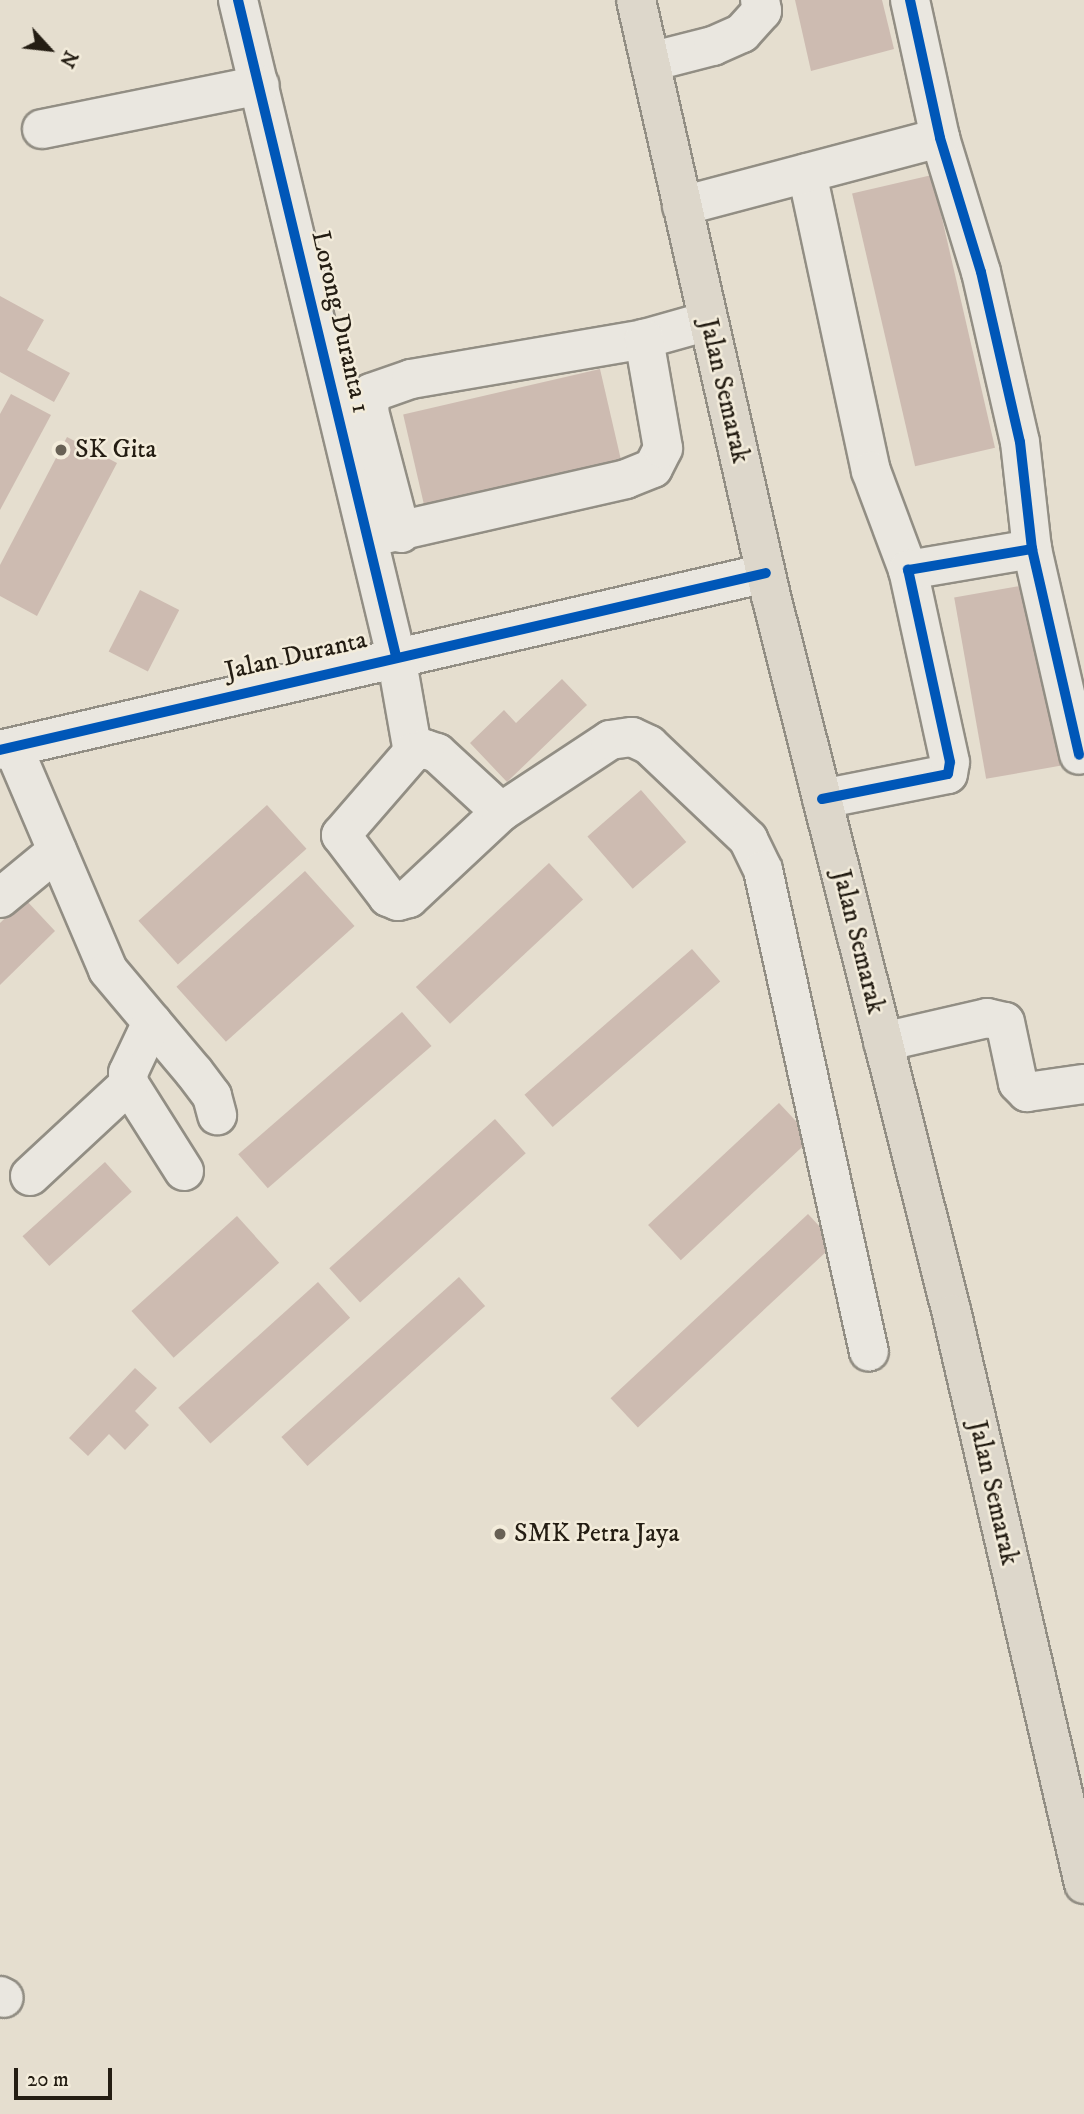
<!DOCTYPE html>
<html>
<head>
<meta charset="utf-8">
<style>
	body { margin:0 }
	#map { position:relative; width:1084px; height:2114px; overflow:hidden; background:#e5decf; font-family:"IM FELL DW Pica",serif }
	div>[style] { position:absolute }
	.building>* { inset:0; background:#cdbbb1; transform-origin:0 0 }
	.roads { filter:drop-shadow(2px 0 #928e84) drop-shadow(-2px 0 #928e84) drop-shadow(0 2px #928e84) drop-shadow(0 -2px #928e84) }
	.minor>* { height:38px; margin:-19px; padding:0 19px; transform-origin:19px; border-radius:19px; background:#eae7e0 }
	.major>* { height:38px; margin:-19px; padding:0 19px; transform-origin:19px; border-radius:19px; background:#ddd7cb }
	.cycleway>* { height:10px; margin:-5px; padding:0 5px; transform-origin:5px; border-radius:5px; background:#0057b8 }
	.dots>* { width:19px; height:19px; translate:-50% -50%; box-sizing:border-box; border:4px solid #f3ecdb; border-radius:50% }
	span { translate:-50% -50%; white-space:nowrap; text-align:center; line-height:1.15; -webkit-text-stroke:5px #f3ecdb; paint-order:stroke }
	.street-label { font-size:26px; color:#241d13 }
	.poi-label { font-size:26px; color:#241d13 }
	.left { translate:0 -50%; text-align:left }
	.north { position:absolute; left:14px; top:14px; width:70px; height:70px; -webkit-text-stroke:5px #f3ecdb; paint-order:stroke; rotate:117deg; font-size:19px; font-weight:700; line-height:28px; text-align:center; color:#241d13 }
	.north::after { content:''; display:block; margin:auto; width:24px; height:32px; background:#241d13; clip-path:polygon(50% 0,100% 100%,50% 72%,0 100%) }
	.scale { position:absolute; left:14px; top:2068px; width:98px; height:32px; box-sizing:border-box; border:4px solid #241d13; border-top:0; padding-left:9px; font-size:21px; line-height:24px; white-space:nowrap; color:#241d13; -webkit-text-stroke:5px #f3ecdb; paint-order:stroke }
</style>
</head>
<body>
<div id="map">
	<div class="building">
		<i style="clip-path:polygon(795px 0,882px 0,894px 49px,811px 71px)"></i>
		<i style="left:932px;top:175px;width:280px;height:82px;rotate:77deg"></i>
		<i style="clip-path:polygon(0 296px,44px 320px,27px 350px,70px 373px,54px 402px,0 372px)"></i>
		<i style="left:600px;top:369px;width:98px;height:202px;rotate:77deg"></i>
		<i style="clip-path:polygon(11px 394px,51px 415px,0 510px,0 414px)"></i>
		<i style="clip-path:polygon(67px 437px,117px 463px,37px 616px,0 596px,0 565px)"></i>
		<i style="left:1031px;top:584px;width:184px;height:78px;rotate:80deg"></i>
		<i style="left:140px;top:590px;width:44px;height:69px;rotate:27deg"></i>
		<i style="clip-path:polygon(562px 679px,587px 705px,507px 782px,470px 743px,504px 710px,516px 723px)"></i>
		<i style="left:641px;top:790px;width:69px;height:71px;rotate:49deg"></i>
		<i style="left:267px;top:805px;width:59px;height:173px;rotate:48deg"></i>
		<i style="left:549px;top:863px;width:50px;height:182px;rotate:47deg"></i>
		<i style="left:305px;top:871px;width:74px;height:173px;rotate:48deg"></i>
		<i style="clip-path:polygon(25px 899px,55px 931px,0 985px,0 923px)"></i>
		<i style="left:692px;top:949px;width:43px;height:222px;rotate:49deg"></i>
		<i style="left:402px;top:1012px;width:45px;height:217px;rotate:49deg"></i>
		<i style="left:779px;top:1103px;width:48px;height:179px;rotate:47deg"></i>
		<i style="left:495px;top:1119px;width:46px;height:223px;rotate:48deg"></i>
		<i style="left:105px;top:1162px;width:40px;height:111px;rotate:48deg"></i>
		<i style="left:808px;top:1214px;width:40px;height:270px;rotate:47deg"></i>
		<i style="left:237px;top:1216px;width:63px;height:142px;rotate:48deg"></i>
		<i style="left:459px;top:1277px;width:39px;height:239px;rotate:48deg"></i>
		<i style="left:318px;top:1282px;width:48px;height:188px;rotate:48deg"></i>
		<i style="clip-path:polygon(135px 1368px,157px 1388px,135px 1411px,149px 1425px,125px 1450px,109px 1434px,88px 1456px,69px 1438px)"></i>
	</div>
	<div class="roads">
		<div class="minor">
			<i style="left:238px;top:0;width:675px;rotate:76.46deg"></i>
			<i style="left:396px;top:656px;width:97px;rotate:80deg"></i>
			<i style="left:910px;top:0;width:141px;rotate:77.7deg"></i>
			<i style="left:940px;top:138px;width:140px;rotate:73deg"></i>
			<i style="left:981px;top:272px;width:174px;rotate:77.1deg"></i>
			<i style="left:1020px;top:442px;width:108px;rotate:83.6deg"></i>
			<i style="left:650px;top:62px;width:65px;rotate:-14.3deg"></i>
			<i style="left:713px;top:46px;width:32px;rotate:-24deg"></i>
			<i style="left:742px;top:33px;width:30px;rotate:-48deg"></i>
			<i style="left:762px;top:11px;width:11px;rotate:-100deg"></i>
			<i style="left:42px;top:129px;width:222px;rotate:-11.4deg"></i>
			<i style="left:807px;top:173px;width:305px;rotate:77.9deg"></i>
			<i style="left:871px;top:471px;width:106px;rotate:69.5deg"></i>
			<i style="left:682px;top:206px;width:267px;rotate:-14.8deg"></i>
			<i style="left:401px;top:533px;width:126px;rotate:-104.7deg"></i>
			<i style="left:369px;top:411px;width:18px;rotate:-84deg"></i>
			<i style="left:371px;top:393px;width:42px;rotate:-19.3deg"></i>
			<i style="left:411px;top:379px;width:236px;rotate:-9.7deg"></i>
			<i style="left:644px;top:339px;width:66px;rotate:-15.7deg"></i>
			<i style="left:376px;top:536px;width:256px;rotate:-12.8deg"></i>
			<i style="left:626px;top:479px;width:29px;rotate:-22deg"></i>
			<i style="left:653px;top:468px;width:22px;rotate:-63deg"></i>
			<i style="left:663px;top:448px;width:111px;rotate:-99.9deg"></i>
			<i style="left:13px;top:747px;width:242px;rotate:66.9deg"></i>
			<i style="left:108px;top:970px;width:133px;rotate:49.9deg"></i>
			<i style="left:194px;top:1072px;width:30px;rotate:53deg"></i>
			<i style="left:212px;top:1096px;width:20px;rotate:75deg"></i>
			<i style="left:0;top:750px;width:786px;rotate:-13.01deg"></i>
			<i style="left:822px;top:799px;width:128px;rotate:-11.2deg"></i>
			<i style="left:948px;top:774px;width:12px;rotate:-81deg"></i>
			<i style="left:950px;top:762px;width:197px;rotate:-102.3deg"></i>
			<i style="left:908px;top:570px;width:126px;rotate:-9.6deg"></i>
			<i style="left:1032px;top:549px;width:211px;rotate:77.1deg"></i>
			<i style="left:501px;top:812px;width:87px;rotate:-137.3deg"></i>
			<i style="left:437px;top:753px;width:13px;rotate:-162deg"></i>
			<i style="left:425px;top:749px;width:12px;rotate:166deg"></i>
			<i style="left:413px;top:752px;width:110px;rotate:130.9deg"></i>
			<i style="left:341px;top:835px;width:78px;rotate:52.8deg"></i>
			<i style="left:388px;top:897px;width:11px;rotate:22deg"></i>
			<i style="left:398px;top:901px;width:11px;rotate:-15deg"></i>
			<i style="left:409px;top:898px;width:126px;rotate:-43.1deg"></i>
			<i style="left:501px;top:812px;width:131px;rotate:-33.4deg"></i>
			<i style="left:610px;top:740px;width:22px;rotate:-8deg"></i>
			<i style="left:632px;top:737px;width:19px;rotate:25deg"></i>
			<i style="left:649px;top:745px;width:137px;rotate:43.5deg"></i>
			<i style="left:748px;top:839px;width:34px;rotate:64deg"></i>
			<i style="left:763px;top:870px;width:493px;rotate:77.6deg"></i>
			<i style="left:0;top:898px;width:74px;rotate:-39.5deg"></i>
			<i style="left:152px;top:1022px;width:56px;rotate:115.2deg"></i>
			<i style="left:128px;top:1073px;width:11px;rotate:85deg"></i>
			<i style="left:129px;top:1084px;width:103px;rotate:57.7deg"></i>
			<i style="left:883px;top:1042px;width:107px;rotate:-13deg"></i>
			<i style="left:987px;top:1018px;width:18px;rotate:13deg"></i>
			<i style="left:1005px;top:1022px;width:62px;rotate:78deg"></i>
			<i style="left:1018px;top:1083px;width:13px;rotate:45deg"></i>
			<i style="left:1027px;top:1092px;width:58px;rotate:-8deg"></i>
			<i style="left:30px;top:1176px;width:135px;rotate:-42.9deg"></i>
			<i style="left:0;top:1996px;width:4px;rotate:27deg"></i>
		</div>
		<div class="major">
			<i style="left:636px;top:0;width:611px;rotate:77.24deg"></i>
			<i style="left:771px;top:596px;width:740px;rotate:75.85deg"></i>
			<i style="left:952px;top:1314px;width:585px;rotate:76.96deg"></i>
		</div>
	</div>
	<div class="cycleway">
		<i style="left:238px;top:0;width:675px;rotate:76.46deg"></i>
		<i style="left:910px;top:0;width:141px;rotate:77.7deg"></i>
		<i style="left:940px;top:138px;width:140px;rotate:73deg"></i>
		<i style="left:981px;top:272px;width:174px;rotate:77.1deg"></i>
		<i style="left:1020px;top:442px;width:108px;rotate:83.6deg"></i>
		<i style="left:0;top:750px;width:786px;rotate:-13.01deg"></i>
		<i style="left:822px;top:799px;width:128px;rotate:-11.2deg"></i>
		<i style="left:948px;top:774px;width:12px;rotate:-81deg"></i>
		<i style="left:950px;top:762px;width:197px;rotate:-102.3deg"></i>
		<i style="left:908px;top:570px;width:126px;rotate:-9.6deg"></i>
		<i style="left:1032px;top:549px;width:211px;rotate:77.1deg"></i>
	</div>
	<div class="dots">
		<i style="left:61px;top:450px;background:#686155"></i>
		<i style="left:500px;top:1534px;background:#686155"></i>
	</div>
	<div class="street-label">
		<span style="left:340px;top:322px;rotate:77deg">Lorong Duranta 1</span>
		<span style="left:724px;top:391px;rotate:77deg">Jalan Semarak</span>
		<span style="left:296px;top:656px;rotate:-13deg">Jalan Duranta</span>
		<span style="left:858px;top:942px;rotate:76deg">Jalan Semarak</span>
		<span style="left:993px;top:1493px;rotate:77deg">Jalan Semarak</span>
	</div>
	<div class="poi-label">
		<span class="left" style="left:75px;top:450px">SK Gita</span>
		<span class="left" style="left:514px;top:1534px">SMK Petra Jaya</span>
	</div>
	<div class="north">N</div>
	<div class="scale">20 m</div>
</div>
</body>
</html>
